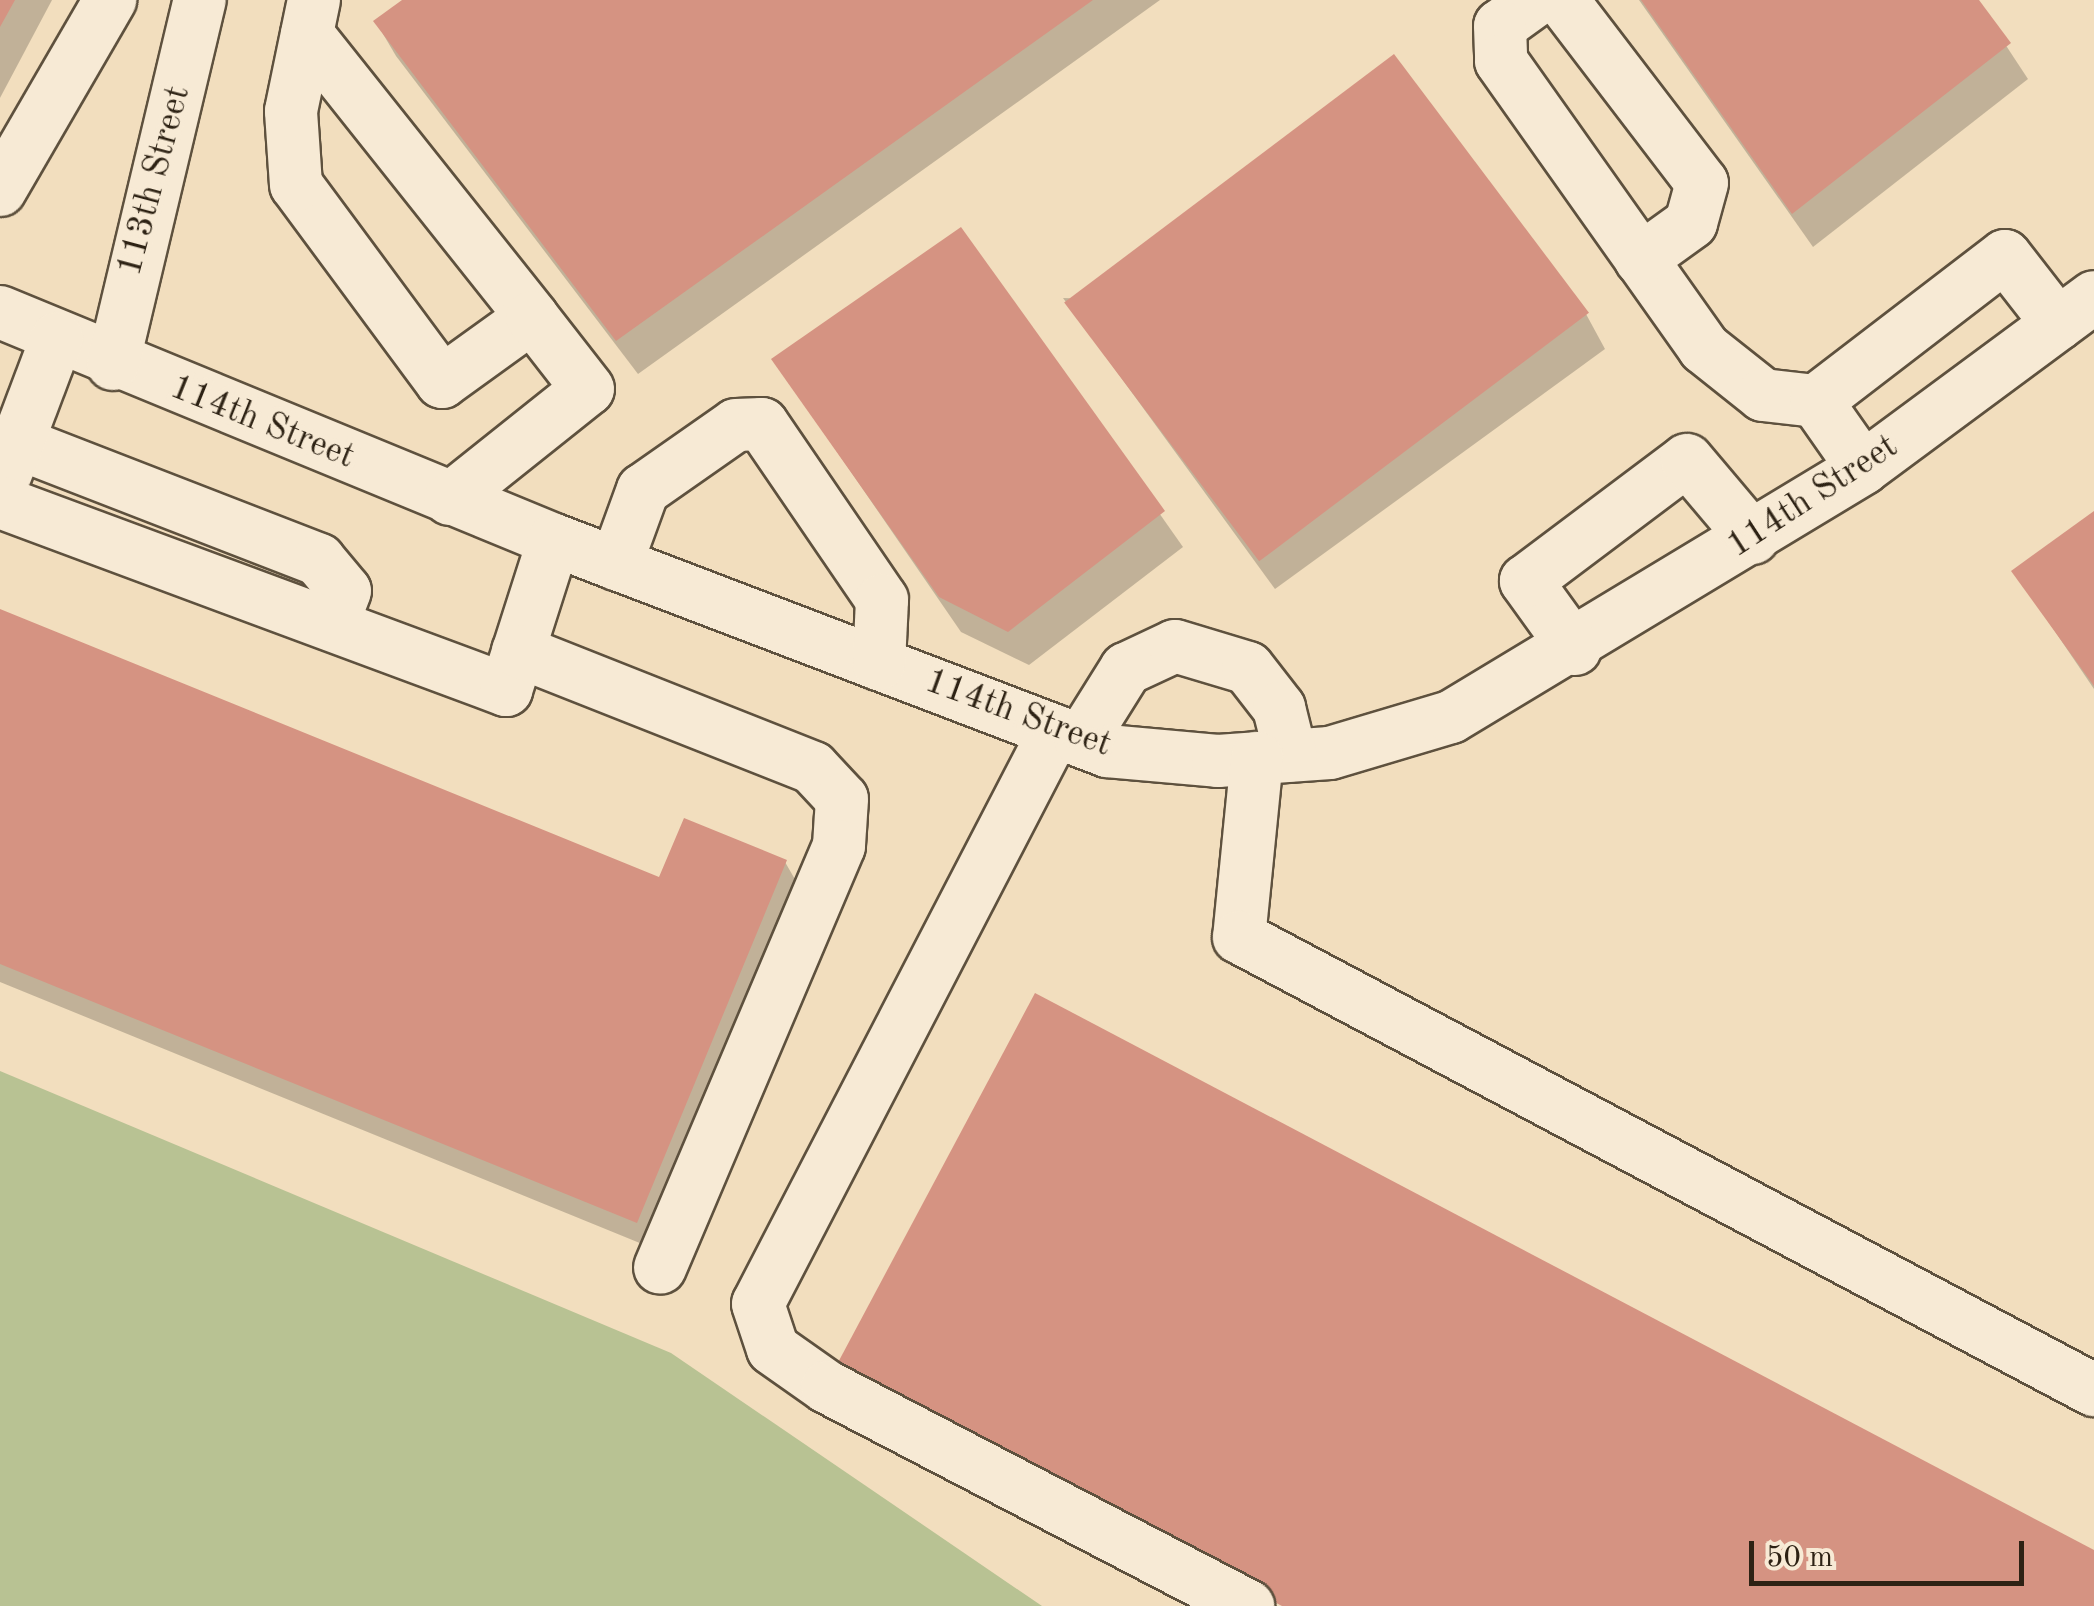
<!DOCTYPE html>
<html>
<head>
<meta charset="utf-8">
<style>
	body { margin:0 }
	#map { position:relative; width:2094px; height:1606px; overflow:hidden; background:#f2debe; font-family:"Old Standard TT",serif }
	div>[style] { position:absolute }
	.green>* { inset:0; background:#b8c293 }
	.shadow>* { inset:0; background:#0003 }
	.building>* { inset:0; background:#d59382; transform-origin:0 0 }
	.roads { filter:drop-shadow(2px 0 #5e513e) drop-shadow(-2px 0 #5e513e) drop-shadow(0 2px #5e513e) drop-shadow(0 -2px #5e513e) }
	.minor>* { height:52px; margin:-26px; padding:0 26px; transform-origin:26px; border-radius:26px; background:#f7ead5 }
	span { translate:-50% -50%; white-space:nowrap; text-align:center; line-height:1.15; -webkit-text-stroke:10px #f7ead5; paint-order:stroke }
	.street-label { font-size:35px; color:#2d2214 }
	.scale { position:absolute; left:1749px; top:1541px; width:275px; height:45px; box-sizing:border-box; border:5px solid #2d2214; border-top:0; padding-left:12px; font-size:30px; line-height:35px; white-space:nowrap; color:#2d2214; -webkit-text-stroke:8px #f7ead5; paint-order:stroke }
</style>
</head>
<body>
<div id="map">
	<div class="green">
		<i style="clip-path:polygon(0 1071px,671px 1353px,1042px 1606px,0 1606px)"></i>
	</div>
	<div class="shadow">
		<i style="clip-path:polygon(0 0,52px 0,0 98px)"></i>
		<i style="clip-path:polygon(407px 0,1160px 0,638px 374px,396px 56px,376px 22px)"></i>
		<i style="clip-path:polygon(1639px 0,1976px 0,2028px 79px,1813px 247px)"></i>
		<i style="clip-path:polygon(960px 230px,1183px 547px,1029px 665px,961px 632px,774px 360px)"></i>
		<i style="clip-path:polygon(1063px 298px,1586px 314px,1605px 349px,1275px 589px)"></i>
		<i style="clip-path:polygon(2094px 514px,2094px 689px,2014px 571px)"></i>
		<i style="clip-path:polygon(0 611px,660px 880px,785px 862px,800px 888px,652px 1248px,0 982px)"></i>
	</div>
	<div class="building">
		<i style="clip-path:polygon(0 0,15px 0,0 27px)"></i>
		<i style="clip-path:polygon(402px 0,1093px 0,616px 341px,373px 21px)"></i>
		<i style="clip-path:polygon(1641px 0,1979px 0,2011px 43px,1792px 214px)"></i>
		<i style="left:1394px;top:54px;width:324px;height:413px;rotate:53deg"></i>
		<i style="clip-path:polygon(961px 227px,1165px 511px,1008px 632px,939px 597px,771px 359px)"></i>
		<i style="clip-path:polygon(2094px 511px,2094px 686px,2011px 571px)"></i>
		<i style="clip-path:polygon(0 609px,659px 877px,684px 818px,787px 860px,637px 1223px,0 964px)"></i>
		<i style="clip-path:polygon(1035px 993px,2094px 1550px,2094px 1606px,1282px 1606px,834px 1370px)"></i>
	</div>
	<div class="roads">
		<div class="minor">
			<i style="left:1536px;top:0;width:44px;rotate:144.2deg"></i>
			<i style="left:1500px;top:26px;width:35px;rotate:88deg"></i>
			<i style="left:1501px;top:61px;width:352px;rotate:54.7deg"></i>
			<i style="left:1704px;top:348px;width:75px;rotate:38.5deg"></i>
			<i style="left:1763px;top:395px;width:53px;rotate:6.5deg"></i>
			<i style="left:1562px;top:0;width:230px;rotate:52.6deg"></i>
			<i style="left:1702px;top:183px;width:41px;rotate:105.4deg"></i>
			<i style="left:1691px;top:223px;width:62px;rotate:144.2deg"></i>
			<i style="left:307px;top:34px;width:362px;rotate:51.5deg"></i>
			<i style="left:532px;top:317px;width:111px;rotate:144.2deg"></i>
			<i style="left:442px;top:382px;width:245px;rotate:-126.5deg"></i>
			<i style="left:296px;top:185px;width:74px;rotate:-93.9deg"></i>
			<i style="left:291px;top:111px;width:113px;rotate:-78.3deg"></i>
			<i style="left:0;top:190px;width:220px;rotate:-59.9deg"></i>
			<i style="left:0;top:312px;width:599px;rotate:22.37deg"></i>
			<i style="left:554px;top:540px;width:592px;rotate:20.88deg"></i>
			<i style="left:1107px;top:751px;width:111px;rotate:5.1deg"></i>
			<i style="left:1218px;top:761px;width:112px;rotate:-4.1deg"></i>
			<i style="left:1330px;top:753px;width:126px;rotate:-16.6deg"></i>
			<i style="left:1451px;top:717px;width:481px;rotate:-31.1deg"></i>
			<i style="left:1863px;top:468px;width:287px;rotate:-36.5deg"></i>
			<i style="left:113px;top:364px;width:374px;rotate:-76.6deg"></i>
			<i style="left:18px;top:443px;width:323px;rotate:21.2deg"></i>
			<i style="left:319px;top:560px;width:40px;rotate:50deg"></i>
			<i style="left:345px;top:591px;width:36px;rotate:111deg"></i>
			<i style="left:1863px;top:468px;width:82px;rotate:-125deg"></i>
			<i style="left:1816px;top:401px;width:238px;rotate:-37.5deg"></i>
			<i style="left:2005px;top:256px;width:86px;rotate:52.1deg"></i>
			<i style="left:6px;top:473px;width:144px;rotate:-69.3deg"></i>
			<i style="left:450px;top:499px;width:176px;rotate:-38.6deg"></i>
			<i style="left:588px;top:389px;width:91px;rotate:-127.9deg"></i>
			<i style="left:0;top:502px;width:540px;rotate:20.38deg"></i>
			<i style="left:506px;top:690px;width:157px;rotate:-72.3deg"></i>
			<i style="left:616px;top:564px;width:79px;rotate:-70deg"></i>
			<i style="left:643px;top:490px;width:113px;rotate:-35deg"></i>
			<i style="left:736px;top:425px;width:26px;rotate:-2deg"></i>
			<i style="left:762px;top:424px;width:213px;rotate:55.7deg"></i>
			<i style="left:882px;top:600px;width:64px;rotate:92.7deg"></i>
			<i style="left:1575px;top:649px;width:84px;rotate:-125.8deg"></i>
			<i style="left:1526px;top:581px;width:201px;rotate:-36.9deg"></i>
			<i style="left:1687px;top:460px;width:102px;rotate:49.8deg"></i>
			<i style="left:518px;top:651px;width:317px;rotate:21.6deg"></i>
			<i style="left:813px;top:768px;width:42px;rotate:46.9deg"></i>
			<i style="left:842px;top:799px;width:47px;rotate:93.7deg"></i>
			<i style="left:839px;top:846px;width:458px;rotate:113deg"></i>
			<i style="left:1055px;top:731px;width:645px;rotate:117.4deg"></i>
			<i style="left:758px;top:1304px;width:47px;rotate:71.6deg"></i>
			<i style="left:773px;top:1349px;width:66px;rotate:35.1deg"></i>
			<i style="left:827px;top:1387px;width:475px;rotate:27.5deg"></i>
			<i style="left:1081px;top:741px;width:85px;rotate:-58deg"></i>
			<i style="left:1126px;top:669px;width:54px;rotate:-25.1deg"></i>
			<i style="left:1175px;top:646px;width:76px;rotate:16.8deg"></i>
			<i style="left:1248px;top:668px;width:51px;rotate:52.2deg"></i>
			<i style="left:1279px;top:708px;width:49px;rotate:76deg"></i>
			<i style="left:1257px;top:758px;width:180px;rotate:95.7deg"></i>
			<i style="left:1239px;top:937px;width:968px;rotate:27.92deg"></i>
		</div>
	</div>
	<div class="street-label">
		<span style="left:155px;top:181px;rotate:-75deg">113th Street</span>
		<span style="left:262px;top:423px;rotate:22deg">114th Street</span>
		<span style="left:1813px;top:497px;rotate:-33deg">114th Street</span>
		<span style="left:1018px;top:714px;rotate:20deg">114th Street</span>
	</div>
	<div class="scale">50 m</div>
</div>
</body>
</html>
